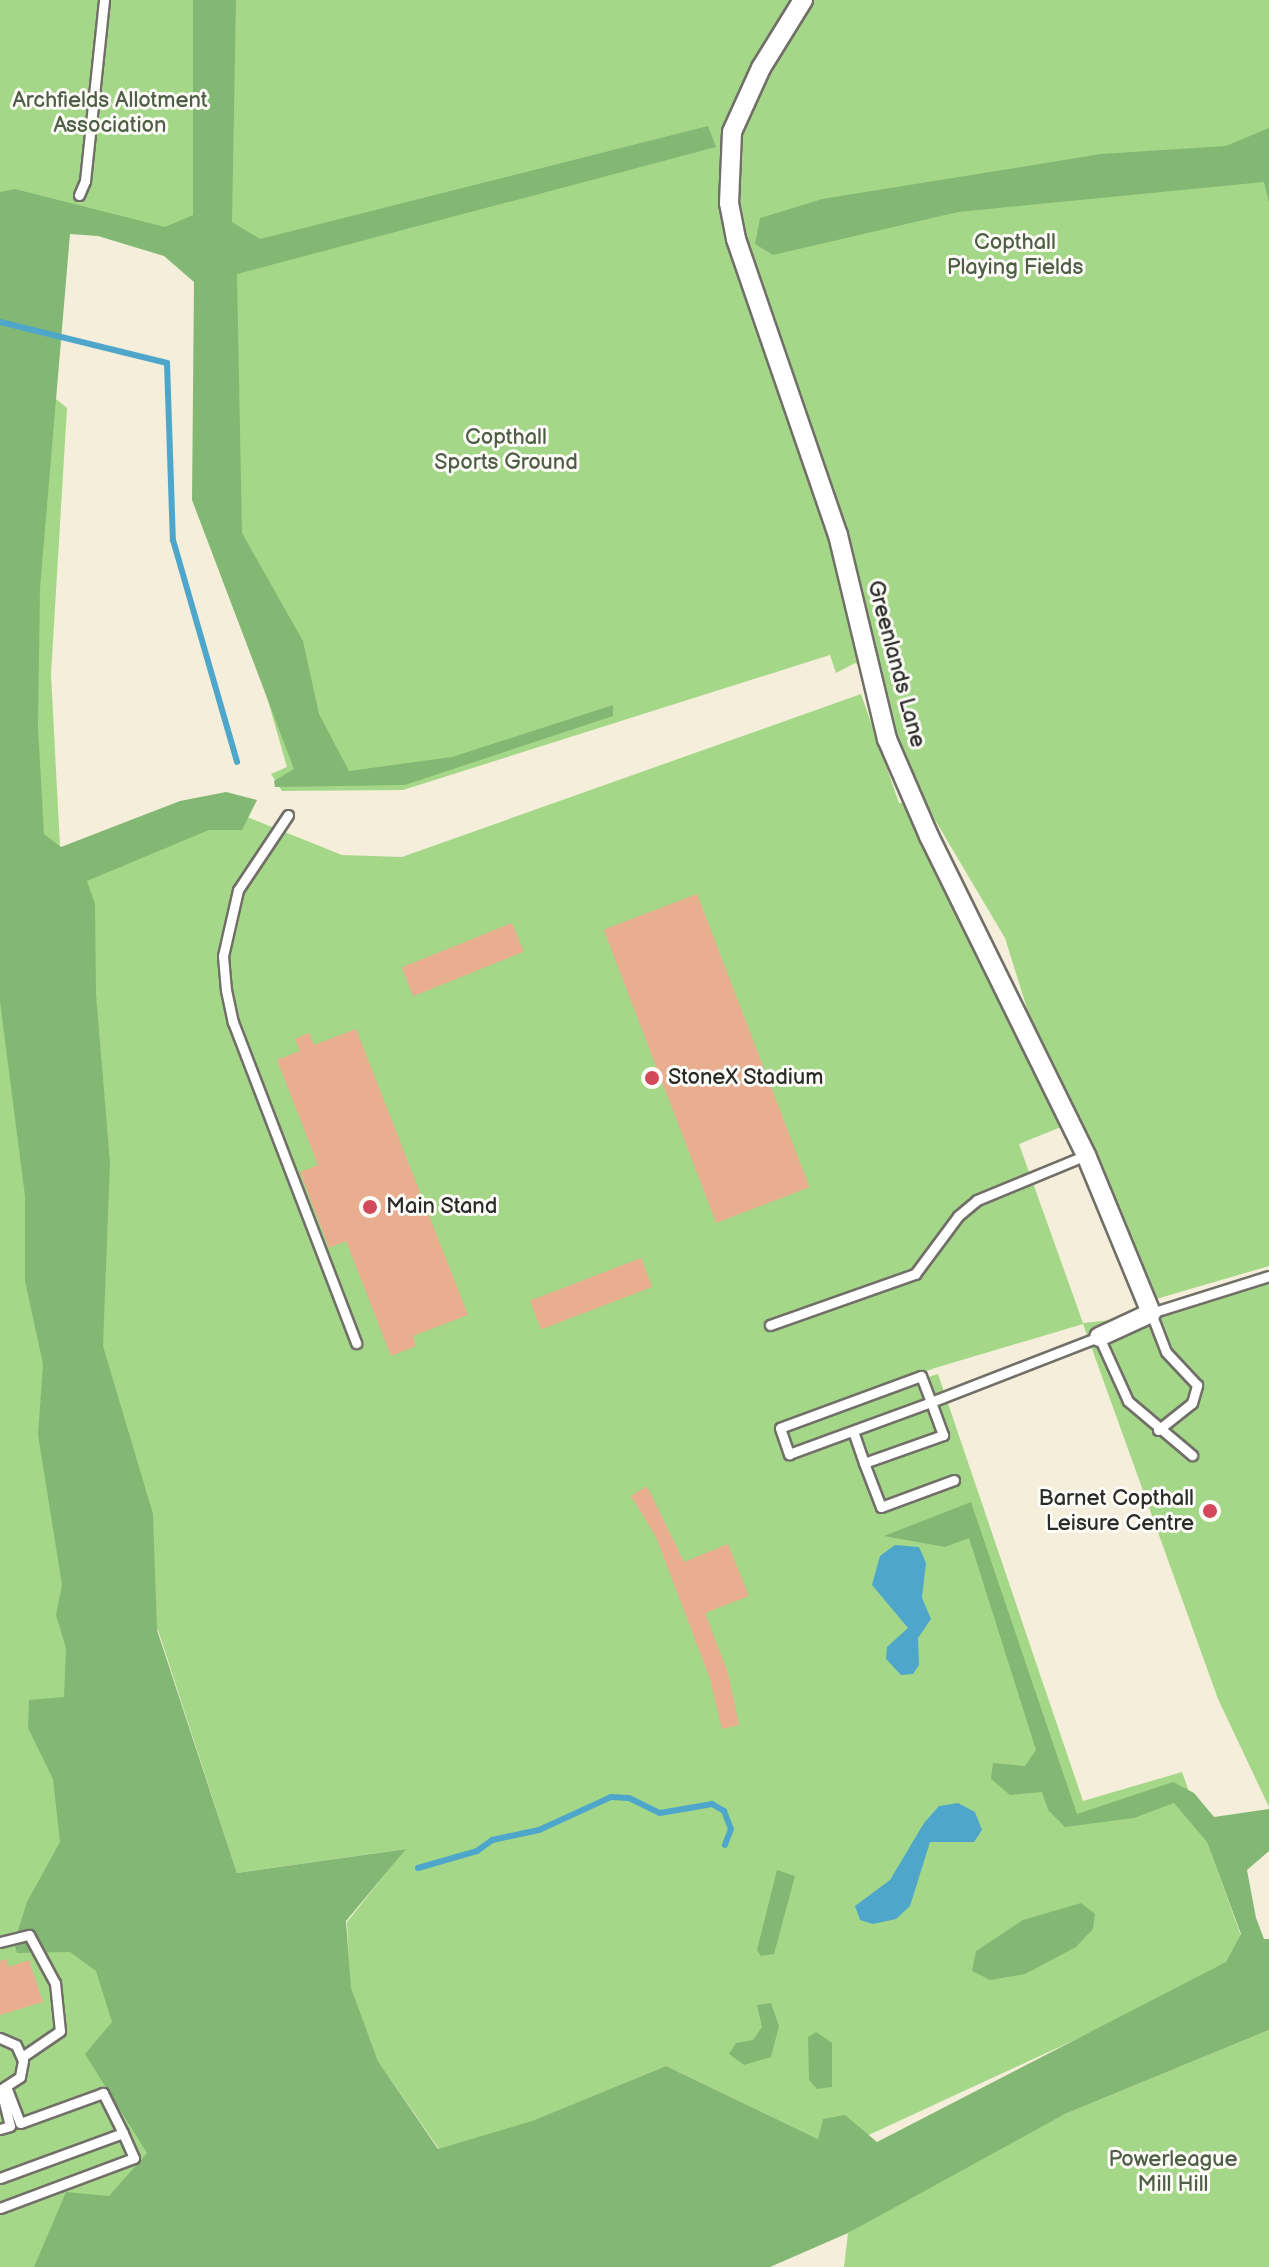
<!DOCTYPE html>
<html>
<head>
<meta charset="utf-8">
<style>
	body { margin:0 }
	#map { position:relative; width:1269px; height:2267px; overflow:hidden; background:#f4eeda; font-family:"Balsamiq Sans",sans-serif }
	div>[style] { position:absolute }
	.green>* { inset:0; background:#a4d888 }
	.forest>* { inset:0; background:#83b874 }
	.water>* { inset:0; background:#4fa6cb }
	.stream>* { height:6px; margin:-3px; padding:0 3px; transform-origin:3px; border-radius:3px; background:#4fa6cb }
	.building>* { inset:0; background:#e9ad90; transform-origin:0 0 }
	.roads { filter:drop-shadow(2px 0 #716f68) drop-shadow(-2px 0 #716f68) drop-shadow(0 2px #716f68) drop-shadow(0 -2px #716f68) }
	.lane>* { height:9px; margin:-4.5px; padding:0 4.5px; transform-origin:4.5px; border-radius:4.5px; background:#fff }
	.street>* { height:18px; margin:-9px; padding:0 9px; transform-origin:9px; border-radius:9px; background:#fff }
	.dots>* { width:22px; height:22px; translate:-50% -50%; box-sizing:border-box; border:4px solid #fdfcf7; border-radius:50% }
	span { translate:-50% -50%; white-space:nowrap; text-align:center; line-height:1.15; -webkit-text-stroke:6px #fdfcf7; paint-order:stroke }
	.park-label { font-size:22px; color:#4f5f47 }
	.street-label { font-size:22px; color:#2b2b2b }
	.poi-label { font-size:22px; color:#2b2b2b }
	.left { translate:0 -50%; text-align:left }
	.right { translate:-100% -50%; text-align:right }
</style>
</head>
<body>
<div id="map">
	<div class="green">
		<i style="clip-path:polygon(0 0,790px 0,744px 103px,730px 164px,795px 0,1269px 0,1269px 1266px,1156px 1299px,1052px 1089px,1005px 938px,887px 739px,868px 671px,855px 663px,836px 673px,830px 655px,403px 790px,282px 791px,271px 774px,287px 767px,235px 586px,216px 254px,9px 213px,40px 386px,67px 408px,51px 674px,60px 847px,110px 846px,215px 804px,342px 855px,402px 857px,861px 694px,899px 803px,905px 802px,1061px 1127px,1019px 1144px,1083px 1323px,1139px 1317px,1269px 1278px,1269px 1807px,1218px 1699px,1083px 1324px,935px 1368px,795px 1419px,938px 1374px,1083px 1801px,1182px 1772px,1245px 1947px,1243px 1979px,1120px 2019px,847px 2145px,818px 2139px,666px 2066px,528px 2123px,439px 2149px,378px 2061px,350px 1987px,347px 1922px,405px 1849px,237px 1873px,158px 1630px,90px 1643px,160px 2176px,41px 2267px,0 2267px)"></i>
		<i style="clip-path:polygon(1269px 2030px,1269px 2267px,844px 2267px,848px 2233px,947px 2175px,1065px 2114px)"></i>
	</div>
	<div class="forest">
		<i style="clip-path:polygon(193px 0,236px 0,232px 222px,260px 239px,708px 126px,716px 147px,237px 274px,242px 533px,303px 641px,319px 714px,349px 771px,452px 757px,613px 705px,613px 716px,405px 785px,275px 787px,274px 781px,294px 769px,192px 500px,194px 282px,164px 256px,98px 236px,70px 234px,40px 589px,38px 727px,44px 834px,61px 847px,180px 801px,226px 792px,257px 800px,242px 830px,209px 830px,87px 881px,95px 904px,96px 994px,110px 1162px,103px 1346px,153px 1514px,157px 1630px,237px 1873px,406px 1849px,346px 1921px,351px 1988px,378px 2061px,438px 2149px,532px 2121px,666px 2066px,818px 2139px,823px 2119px,845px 2115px,877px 2142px,1226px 1962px,1241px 1934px,1207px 1842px,1174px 1803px,1134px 1818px,1065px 1827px,1048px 1810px,1042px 1792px,1010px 1795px,991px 1779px,993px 1763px,1025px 1766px,1036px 1750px,969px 1538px,945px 1547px,884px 1536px,971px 1502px,1077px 1814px,1173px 1782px,1194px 1793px,1214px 1817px,1269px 1809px,1269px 1851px,1247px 1870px,1256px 1918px,1264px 1939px,1269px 1939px,1269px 2030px,1065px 2114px,848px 2233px,770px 2267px,34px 2267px,66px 2192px,109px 2196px,147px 2153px,85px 2054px,112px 2022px,96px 1971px,70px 1952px,17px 1953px,14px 1943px,27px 1902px,60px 1842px,53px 1779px,28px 1728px,29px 1700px,64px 1697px,66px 1648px,56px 1615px,62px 1585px,38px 1435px,43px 1364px,25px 1281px,25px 1196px,0 1002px,0 192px,15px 189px,165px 227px,193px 215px)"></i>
		<i style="clip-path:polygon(1269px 128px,1269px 203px,1264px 182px,958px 212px,773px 255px,755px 244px,760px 218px,822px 199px,1101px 154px,1226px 146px)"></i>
		<i style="clip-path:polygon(777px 1870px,795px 1876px,774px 1954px,761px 1956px,757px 1950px)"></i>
		<i style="clip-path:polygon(1081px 1903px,1095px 1914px,1093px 1929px,1076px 1947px,1025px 1974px,990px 1980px,972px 1971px,976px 1951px,1023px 1920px)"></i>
		<i style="clip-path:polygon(771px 2003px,779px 2026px,771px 2057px,744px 2065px,729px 2054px,736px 2043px,753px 2040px,762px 2027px,757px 2005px)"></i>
		<i style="clip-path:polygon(816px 2032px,832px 2043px,832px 2087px,817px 2089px,809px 2080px,808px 2037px)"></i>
	</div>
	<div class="water">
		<i style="clip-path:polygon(895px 1545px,919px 1547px,926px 1563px,922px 1598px,931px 1619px,918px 1638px,919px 1665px,913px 1674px,901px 1675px,886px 1659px,887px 1647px,908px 1628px,872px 1585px,880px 1556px)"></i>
		<i style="clip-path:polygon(958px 1803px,975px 1812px,982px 1830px,974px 1842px,930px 1842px,910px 1906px,896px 1919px,873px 1924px,860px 1920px,855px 1906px,890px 1880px,924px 1823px,939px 1806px)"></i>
	</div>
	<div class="stream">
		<i style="left:0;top:322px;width:172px;rotate:13.8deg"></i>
		<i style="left:167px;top:363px;width:177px;rotate:88.1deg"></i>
		<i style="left:173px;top:540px;width:231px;rotate:73.9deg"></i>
		<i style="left:418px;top:1868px;width:61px;rotate:-16.1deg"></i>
		<i style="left:477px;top:1851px;width:19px;rotate:-36deg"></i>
		<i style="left:492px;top:1840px;width:48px;rotate:-12deg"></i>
		<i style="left:539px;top:1830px;width:79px;rotate:-24.6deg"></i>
		<i style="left:611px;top:1797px;width:18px;rotate:3deg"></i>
		<i style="left:629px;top:1798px;width:34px;rotate:26deg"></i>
		<i style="left:660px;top:1813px;width:53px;rotate:-9.8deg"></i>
		<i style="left:712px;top:1804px;width:14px;rotate:30deg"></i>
		<i style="left:724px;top:1811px;width:19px;rotate:69deg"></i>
		<i style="left:731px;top:1829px;width:17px;rotate:111deg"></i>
	</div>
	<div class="building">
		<i style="left:697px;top:894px;width:314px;height:100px;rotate:69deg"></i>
		<i style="left:512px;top:923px;width:31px;height:119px;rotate:68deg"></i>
		<i style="clip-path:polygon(356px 1029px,468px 1315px,413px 1336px,416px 1346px,391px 1356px,346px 1241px,329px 1248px,300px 1172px,318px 1165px,277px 1060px,300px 1051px,295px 1039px,309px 1033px,314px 1045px)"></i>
		<i style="left:641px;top:1258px;width:31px;height:119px;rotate:69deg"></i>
		<i style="clip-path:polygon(647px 1486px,684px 1562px,728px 1544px,749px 1596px,705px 1613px,728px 1673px,739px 1725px,722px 1729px,710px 1679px,656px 1537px,631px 1496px)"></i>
		<i style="clip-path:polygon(7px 1959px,9px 1967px,29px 1960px,43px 2002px,0 2015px,0 1961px)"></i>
	</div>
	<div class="roads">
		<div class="lane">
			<i style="left:79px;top:195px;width:15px;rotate:-67deg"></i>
			<i style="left:85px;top:181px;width:182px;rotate:-84deg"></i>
			<i style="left:288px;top:815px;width:90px;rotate:123.7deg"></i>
			<i style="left:238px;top:890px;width:68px;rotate:102.8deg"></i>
			<i style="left:223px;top:956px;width:34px;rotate:85deg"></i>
			<i style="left:226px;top:990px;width:33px;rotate:78deg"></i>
			<i style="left:233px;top:1022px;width:344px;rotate:69deg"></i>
			<i style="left:770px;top:1325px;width:154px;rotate:-19.4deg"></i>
			<i style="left:915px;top:1274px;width:72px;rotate:-53.4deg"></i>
			<i style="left:958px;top:1216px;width:25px;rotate:-40deg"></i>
			<i style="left:977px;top:1200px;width:118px;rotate:-22.4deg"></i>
			<i style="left:1158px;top:1430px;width:43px;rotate:-38.5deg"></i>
			<i style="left:1192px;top:1403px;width:19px;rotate:-74deg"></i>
			<i style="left:1197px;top:1385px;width:45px;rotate:-133.2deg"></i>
			<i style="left:1166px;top:1352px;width:42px;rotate:-111deg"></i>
			<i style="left:1151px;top:1313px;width:124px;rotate:-17.4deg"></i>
			<i style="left:853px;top:1431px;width:34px;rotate:71deg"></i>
			<i style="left:954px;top:1480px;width:78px;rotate:159.7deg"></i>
			<i style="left:881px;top:1507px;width:47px;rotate:-111.1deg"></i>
			<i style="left:864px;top:1463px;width:84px;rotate:-19.5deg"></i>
			<i style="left:943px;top:1435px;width:35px;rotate:-110deg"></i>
			<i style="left:931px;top:1402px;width:28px;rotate:-111deg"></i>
			<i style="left:921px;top:1376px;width:150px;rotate:159.8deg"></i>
			<i style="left:780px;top:1428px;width:28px;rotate:71deg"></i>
			<i style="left:789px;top:1454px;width:151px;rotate:-20.1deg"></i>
			<i style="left:931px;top:1402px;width:180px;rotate:-21.2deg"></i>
			<i style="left:1099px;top:1337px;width:70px;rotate:65.6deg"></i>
			<i style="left:1128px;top:1401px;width:84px;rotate:40.2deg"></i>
			<i style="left:0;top:1942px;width:30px;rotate:-14deg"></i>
			<i style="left:29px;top:1935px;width:55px;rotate:61.6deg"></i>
			<i style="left:55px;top:1983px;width:48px;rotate:84.1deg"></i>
			<i style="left:60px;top:2031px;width:46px;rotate:145.6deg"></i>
			<i style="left:0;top:2038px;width:17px;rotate:24deg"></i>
			<i style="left:16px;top:2045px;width:17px;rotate:66deg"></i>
			<i style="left:23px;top:2061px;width:16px;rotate:101deg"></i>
			<i style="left:20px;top:2077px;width:24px;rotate:147deg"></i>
			<i style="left:0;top:2129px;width:10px;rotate:-17deg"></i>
			<i style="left:10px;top:2126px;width:37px;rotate:-104deg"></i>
			<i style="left:0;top:2178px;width:131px;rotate:-20.1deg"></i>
			<i style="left:123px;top:2133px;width:45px;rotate:-116.6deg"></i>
			<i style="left:103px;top:2093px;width:88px;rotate:160.1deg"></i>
			<i style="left:20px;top:2123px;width:36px;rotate:-111deg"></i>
			<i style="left:0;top:2208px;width:143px;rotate:-20.5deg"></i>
			<i style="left:134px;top:2158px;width:27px;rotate:-114deg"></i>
		</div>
		<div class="street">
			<i style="left:803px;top:0;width:80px;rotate:121.7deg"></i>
			<i style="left:761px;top:68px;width:70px;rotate:114.4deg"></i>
			<i style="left:732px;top:132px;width:71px;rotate:92.4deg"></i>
			<i style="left:729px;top:203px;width:37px;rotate:79deg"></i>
			<i style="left:736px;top:239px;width:313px;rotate:71deg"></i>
			<i style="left:838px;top:535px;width:210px;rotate:76.5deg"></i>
			<i style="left:887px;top:739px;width:106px;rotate:66.6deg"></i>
			<i style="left:929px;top:836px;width:356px;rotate:63.8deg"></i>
			<i style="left:1086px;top:1155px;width:171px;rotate:67.6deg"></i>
			<i style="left:1151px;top:1313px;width:57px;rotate:155.2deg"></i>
		</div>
	</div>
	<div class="dots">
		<i style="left:652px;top:1078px;background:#d1495b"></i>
		<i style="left:370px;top:1207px;background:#d1495b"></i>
		<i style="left:1210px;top:1511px;background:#d1495b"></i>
	</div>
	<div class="park-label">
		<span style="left:110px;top:113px">Archfields Allotment<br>Association</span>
		<span style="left:1015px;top:255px">Copthall<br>Playing Fields</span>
		<span style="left:506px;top:450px">Copthall<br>Sports Ground</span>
		<span style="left:1173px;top:2172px">Powerleague<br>Mill Hill</span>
	</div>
	<div class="street-label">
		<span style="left:896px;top:664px;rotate:75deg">Greenlands Lane</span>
	</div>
	<div class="poi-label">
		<span class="left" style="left:668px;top:1078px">StoneX Stadium</span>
		<span class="left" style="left:386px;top:1207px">Main Stand</span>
		<span class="right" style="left:1194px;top:1511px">Barnet Copthall<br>Leisure Centre</span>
	</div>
</div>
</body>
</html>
